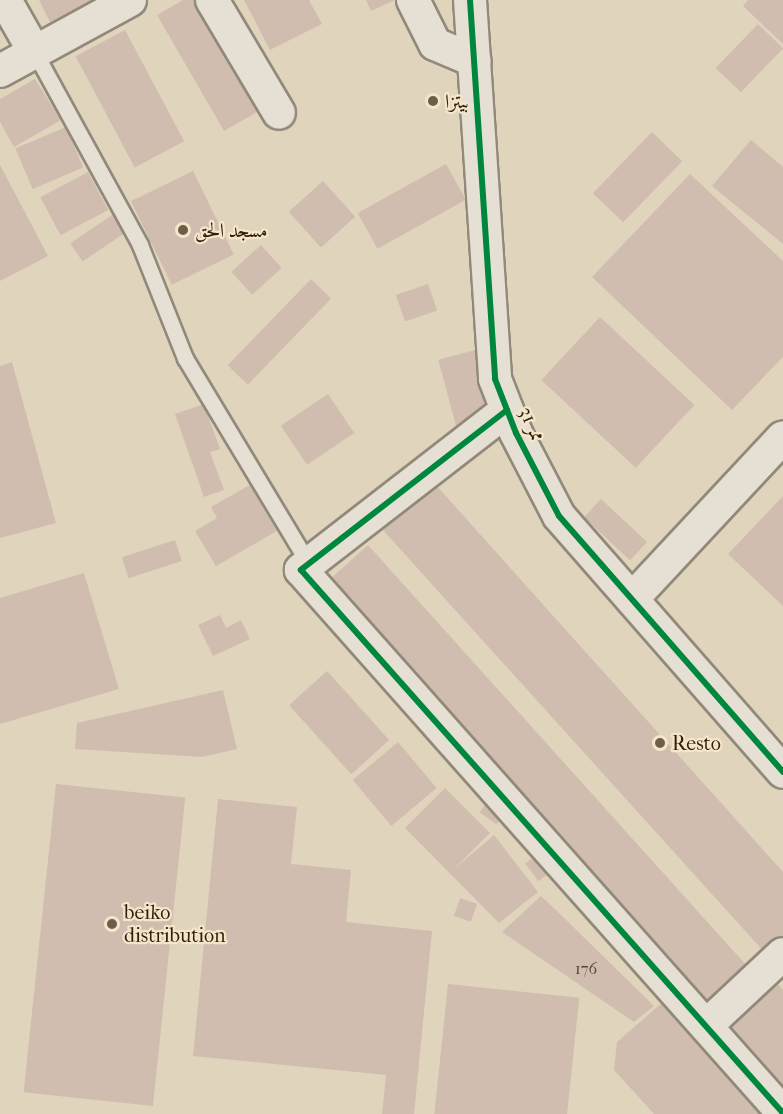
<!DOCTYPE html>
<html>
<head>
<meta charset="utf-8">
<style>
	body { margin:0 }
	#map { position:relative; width:783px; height:1114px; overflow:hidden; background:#e0d4bd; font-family:"IM FELL French Canon",Amiri,serif }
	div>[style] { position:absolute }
	.building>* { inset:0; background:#d0bdaf; transform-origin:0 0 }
	.roads { filter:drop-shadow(2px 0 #91897a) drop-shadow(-2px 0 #91897a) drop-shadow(0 2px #91897a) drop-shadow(0 -2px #91897a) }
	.service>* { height:15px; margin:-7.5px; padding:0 7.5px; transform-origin:7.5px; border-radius:7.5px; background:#e6e0d4 }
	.minor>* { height:32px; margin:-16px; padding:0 16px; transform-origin:16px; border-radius:16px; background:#e6e0d4 }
	.cycleway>* { height:6px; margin:-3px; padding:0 3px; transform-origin:3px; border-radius:3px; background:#00873e }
	.dots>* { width:16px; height:16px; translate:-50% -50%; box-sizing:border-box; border:3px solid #f5e6ca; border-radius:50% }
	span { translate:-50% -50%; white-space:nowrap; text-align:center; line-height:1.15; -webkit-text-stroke:4.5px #f5e6ca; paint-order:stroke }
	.number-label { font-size:16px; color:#564636 }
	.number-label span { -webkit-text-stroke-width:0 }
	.poi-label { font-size:20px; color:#2e1e0e }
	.left { translate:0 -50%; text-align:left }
	.street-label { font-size:20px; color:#2e1e0e }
</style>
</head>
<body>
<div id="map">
	<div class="building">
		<i style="clip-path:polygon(39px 0,96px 0,50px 22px)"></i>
		<i style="clip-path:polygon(183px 0,195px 0,259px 111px,224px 131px,157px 15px)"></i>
		<i style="clip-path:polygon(244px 0,309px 0,322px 24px,270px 50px)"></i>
		<i style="clip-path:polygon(366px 0,395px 0,371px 11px)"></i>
		<i style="clip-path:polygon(748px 0,783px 0,783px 44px,743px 6px)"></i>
		<i style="left:758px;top:24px;width:35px;height:61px;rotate:44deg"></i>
		<i style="left:125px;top:30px;width:126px;height:56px;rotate:62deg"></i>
		<i style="clip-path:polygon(35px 79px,61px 120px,14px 147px,0 122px,0 99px)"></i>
		<i style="left:66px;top:127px;width:44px;height:55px;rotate:67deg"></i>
		<i style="left:652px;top:132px;width:42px;height:85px;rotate:44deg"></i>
		<i style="clip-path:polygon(751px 140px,783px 167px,783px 244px,712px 186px)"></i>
		<i style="left:446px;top:164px;width:41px;height:101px;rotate:61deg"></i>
		<i style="clip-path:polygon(0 165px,48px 256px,0 281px)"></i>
		<i style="left:193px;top:171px;width:93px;height:69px;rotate:64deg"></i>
		<i style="left:88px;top:172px;width:43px;height:54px;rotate:62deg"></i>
		<i style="clip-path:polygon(690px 174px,783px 261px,783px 357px,732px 410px,592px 277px)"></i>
		<i style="left:323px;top:181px;width:48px;height:46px;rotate:48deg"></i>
		<i style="left:115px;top:213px;width:22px;height:54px;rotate:56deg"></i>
		<i style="left:261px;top:245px;width:31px;height:40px;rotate:48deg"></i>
		<i style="left:311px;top:279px;width:28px;height:120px;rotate:44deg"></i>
		<i style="left:428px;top:284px;width:28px;height:34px;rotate:71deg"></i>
		<i style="left:600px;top:317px;width:129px;height:86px;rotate:43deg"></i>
		<i style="left:475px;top:350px;width:70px;height:38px;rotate:75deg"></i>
		<i style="clip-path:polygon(12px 362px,56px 523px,0 538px,0 366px)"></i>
		<i style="left:328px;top:394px;width:47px;height:57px;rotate:56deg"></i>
		<i style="clip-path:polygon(204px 404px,220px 449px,210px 452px,224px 490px,204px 497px,175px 414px)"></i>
		<i style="clip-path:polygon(435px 484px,783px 872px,783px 939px,766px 954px,382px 529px)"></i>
		<i style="clip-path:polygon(250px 485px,277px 531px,216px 566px,195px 531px,217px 518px,211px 507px)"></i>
		<i style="clip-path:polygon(783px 496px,783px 606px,728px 554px)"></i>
		<i style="left:601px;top:499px;width:63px;height:25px;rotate:43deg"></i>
		<i style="left:175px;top:540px;width:22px;height:56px;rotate:72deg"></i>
		<i style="left:368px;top:545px;width:565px;height:55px;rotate:48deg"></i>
		<i style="clip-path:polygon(84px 573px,119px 689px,0 724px,0 598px)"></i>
		<i style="clip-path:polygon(220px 615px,226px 628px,241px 620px,250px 639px,213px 656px,198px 625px)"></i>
		<i style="left:327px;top:671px;width:93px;height:51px;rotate:48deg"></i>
		<i style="clip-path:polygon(223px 690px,237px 749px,202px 757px,75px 749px,77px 723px)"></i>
		<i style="left:398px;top:742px;width:60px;height:59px;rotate:50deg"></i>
		<i style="left:56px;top:784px;width:130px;height:310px;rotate:6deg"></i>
		<i style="clip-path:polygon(445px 788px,490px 833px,454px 869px,494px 835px,538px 892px,499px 923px,405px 828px)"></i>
		<i style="left:491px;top:796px;width:21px;height:20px;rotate:35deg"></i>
		<i style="clip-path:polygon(218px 799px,297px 807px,291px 864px,351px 870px,346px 922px,432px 931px,414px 1114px,382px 1114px,386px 1075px,193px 1056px)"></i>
		<i style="left:544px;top:850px;width:22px;height:23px;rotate:54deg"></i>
		<i style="clip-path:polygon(541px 896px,559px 913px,654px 1006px,634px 1022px,502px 932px)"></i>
		<i style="left:460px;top:898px;width:18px;height:19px;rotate:19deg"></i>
		<i style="left:448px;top:984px;width:132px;height:131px;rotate:6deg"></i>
		<i style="clip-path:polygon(778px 984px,783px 990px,783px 1090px,728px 1028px)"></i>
		<i style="clip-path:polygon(664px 1001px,766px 1114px,654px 1114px,614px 1070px,617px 1042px)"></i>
	</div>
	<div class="roads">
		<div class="service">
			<i style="left:34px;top:51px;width:221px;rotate:61.3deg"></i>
			<i style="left:140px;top:245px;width:122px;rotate:68.3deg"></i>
			<i style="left:185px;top:358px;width:240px;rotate:59deg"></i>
		</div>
		<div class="minor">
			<i style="left:5px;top:0;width:59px;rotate:60.4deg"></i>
			<i style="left:212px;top:0;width:131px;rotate:59.3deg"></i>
			<i style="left:413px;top:0;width:49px;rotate:63.4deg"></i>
			<i style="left:435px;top:44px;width:43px;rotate:23deg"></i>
			<i style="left:470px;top:0;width:380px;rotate:86.2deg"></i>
			<i style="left:495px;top:379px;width:58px;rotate:68.7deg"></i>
			<i style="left:516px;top:433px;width:93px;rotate:62.6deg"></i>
			<i style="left:559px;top:516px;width:340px;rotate:48.8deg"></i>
			<i style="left:0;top:71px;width:148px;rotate:-28.6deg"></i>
			<i style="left:507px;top:410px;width:261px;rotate:142.2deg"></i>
			<i style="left:301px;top:570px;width:726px;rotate:48.41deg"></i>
			<i style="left:632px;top:599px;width:221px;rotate:-47deg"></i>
			<i style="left:706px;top:1026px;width:105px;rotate:-43.1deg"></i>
		</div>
	</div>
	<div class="cycleway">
		<i style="left:470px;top:0;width:380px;rotate:86.2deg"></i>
		<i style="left:495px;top:379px;width:58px;rotate:68.7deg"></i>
		<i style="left:516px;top:433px;width:93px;rotate:62.6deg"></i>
		<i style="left:559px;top:516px;width:340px;rotate:48.8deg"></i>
		<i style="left:507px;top:410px;width:261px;rotate:142.2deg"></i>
		<i style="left:301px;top:570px;width:726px;rotate:48.41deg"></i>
	</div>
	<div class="dots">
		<i style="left:433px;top:101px;background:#6c5e4b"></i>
		<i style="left:183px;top:230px;background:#6c5e4b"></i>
		<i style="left:660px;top:743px;background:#6c5e4b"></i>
		<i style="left:112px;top:924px;background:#6c5e4b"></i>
	</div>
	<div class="number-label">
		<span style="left:586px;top:969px">176</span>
	</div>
	<div class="poi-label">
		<span class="left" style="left:445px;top:101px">بيتزا</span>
		<span class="left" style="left:195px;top:230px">مسجد الحق</span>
		<span class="left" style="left:672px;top:743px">Resto</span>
		<span class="left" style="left:124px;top:924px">beiko<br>distribution</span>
	</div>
	<div class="street-label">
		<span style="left:532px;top:424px;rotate:66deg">ممر 31</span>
	</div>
</div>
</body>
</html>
